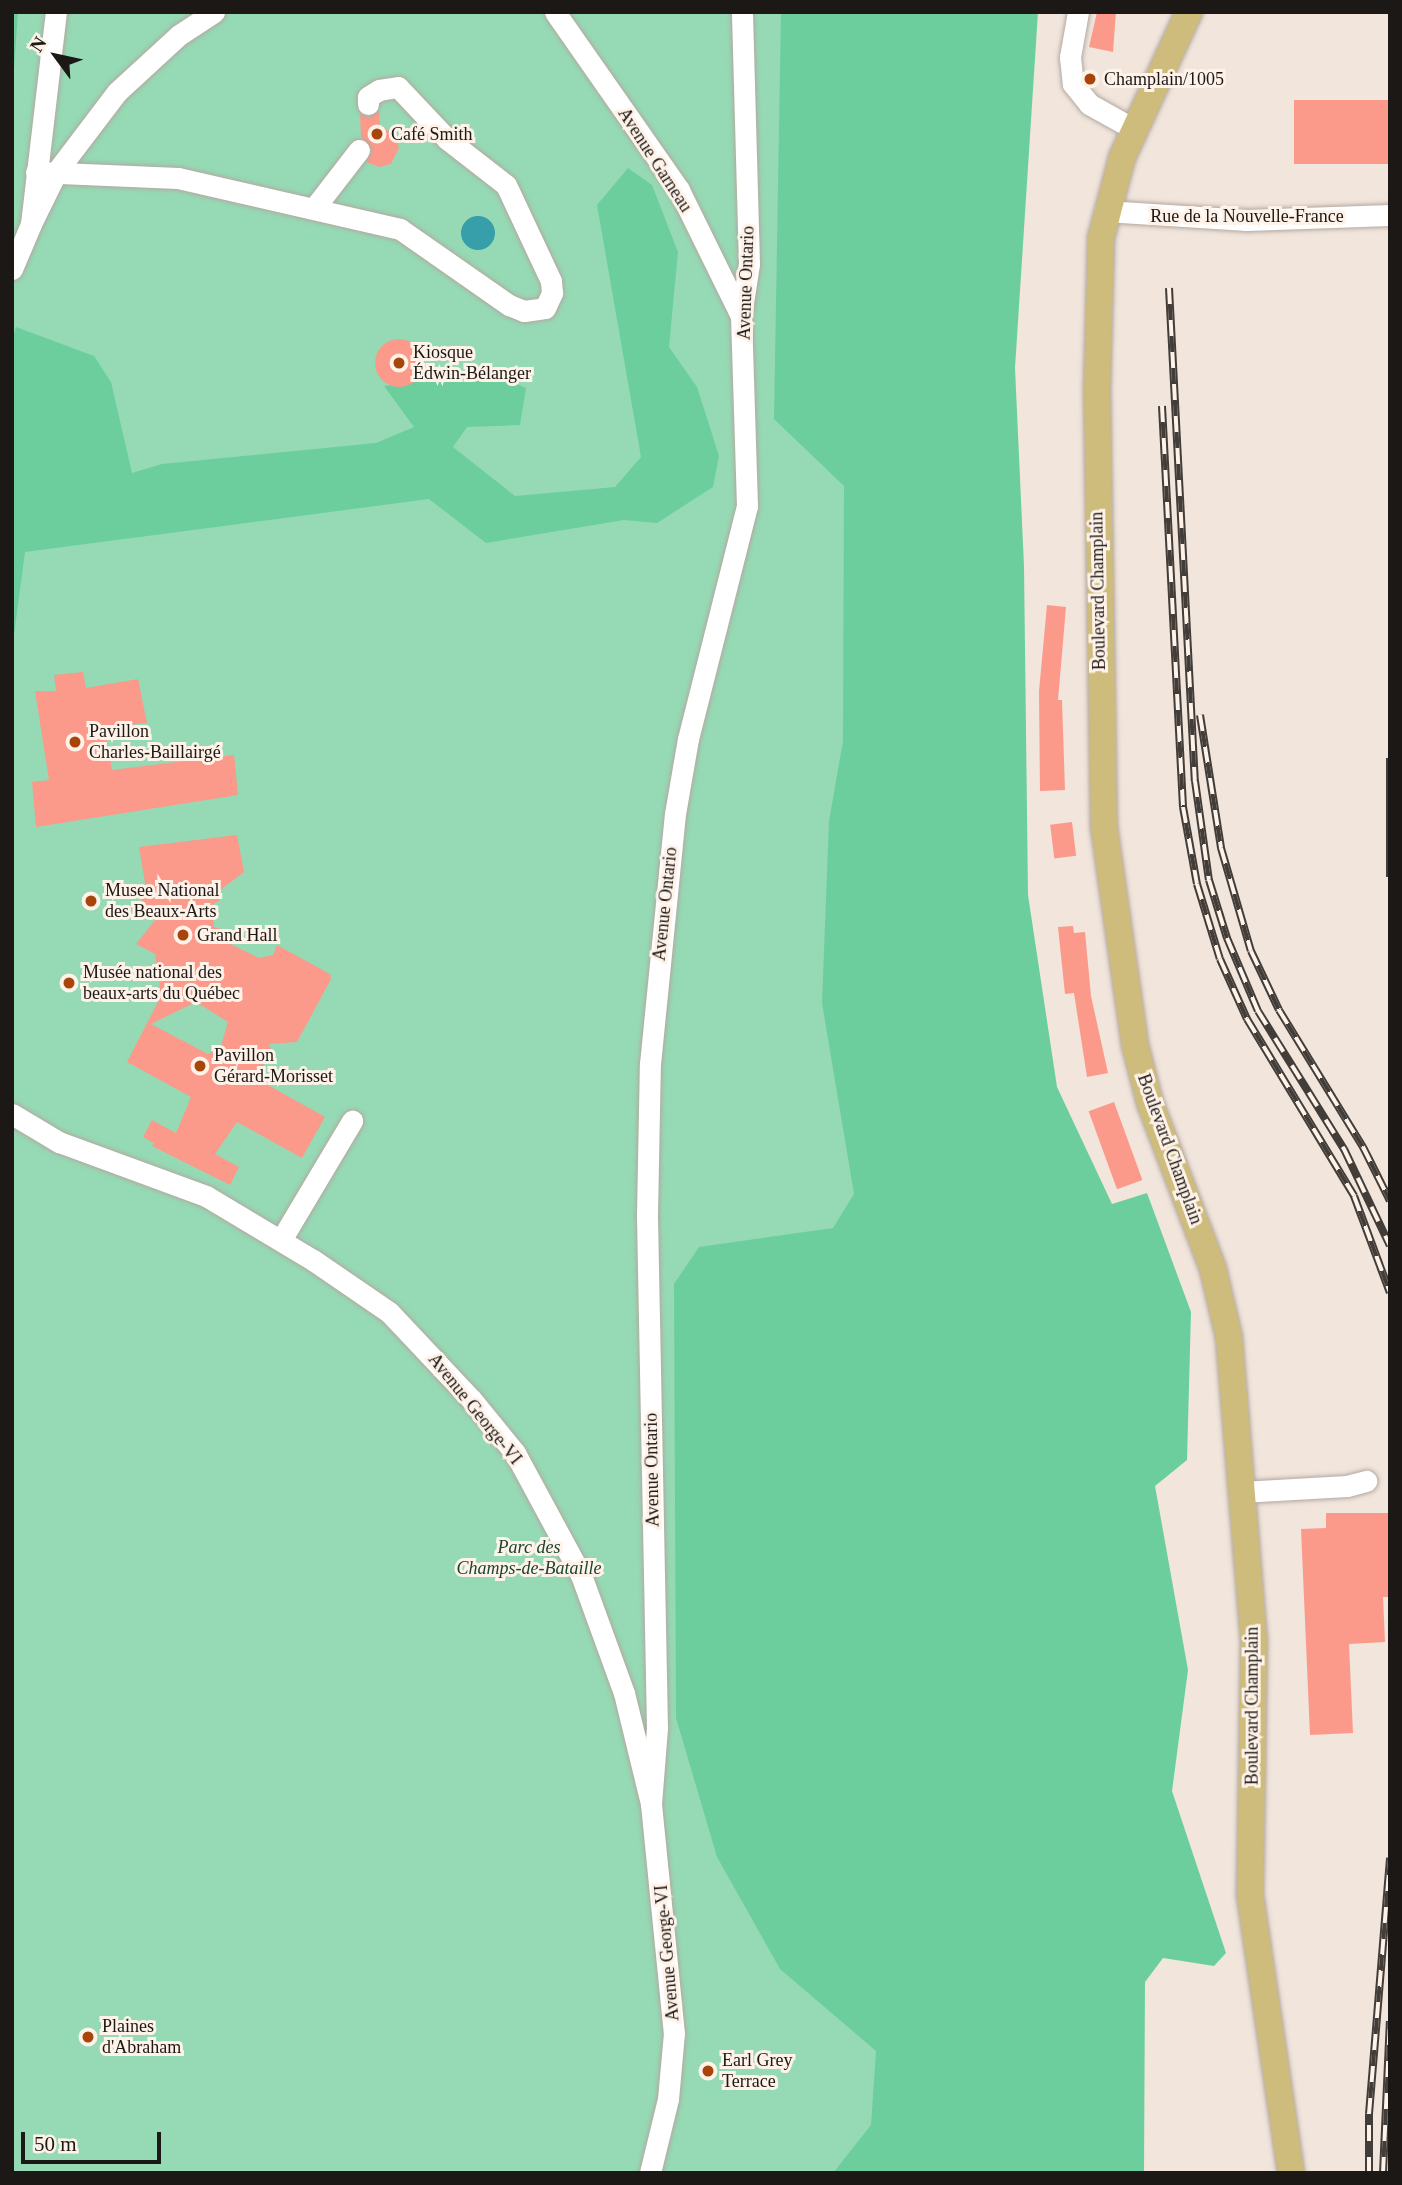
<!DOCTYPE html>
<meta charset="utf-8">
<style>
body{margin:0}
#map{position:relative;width:1402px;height:2185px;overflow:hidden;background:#f1e5dc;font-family:Georgia,serif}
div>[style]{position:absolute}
.green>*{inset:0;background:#95dab5;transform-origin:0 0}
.forest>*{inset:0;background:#6cce9d}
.water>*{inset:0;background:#369faa}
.round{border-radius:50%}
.building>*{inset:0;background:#fb9a8b;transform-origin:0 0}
.roads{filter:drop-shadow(0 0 2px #b3a9a0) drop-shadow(0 0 2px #b3a9a0)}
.minor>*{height:21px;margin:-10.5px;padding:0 10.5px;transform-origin:10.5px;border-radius:10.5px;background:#fff}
.major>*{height:26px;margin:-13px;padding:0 13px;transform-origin:13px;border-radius:13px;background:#cebc7d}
.rail>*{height:8px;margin-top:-4px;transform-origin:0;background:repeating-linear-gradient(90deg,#fef2e9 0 16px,#433d39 0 32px);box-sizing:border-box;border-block:2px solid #433d39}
.dots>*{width:19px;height:19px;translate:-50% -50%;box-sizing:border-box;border:4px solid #fef2e9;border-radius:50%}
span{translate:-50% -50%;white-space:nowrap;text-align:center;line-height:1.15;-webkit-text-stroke:6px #fef2e9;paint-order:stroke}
.poi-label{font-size:18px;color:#1c1815}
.left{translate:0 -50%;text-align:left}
.street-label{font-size:18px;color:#1c1815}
.park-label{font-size:18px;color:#1a4430;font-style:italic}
.frame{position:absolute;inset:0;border:14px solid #1c1815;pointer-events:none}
.north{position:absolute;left:21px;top:21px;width:70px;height:70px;-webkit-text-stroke:5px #fef2e9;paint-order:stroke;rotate:303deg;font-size:19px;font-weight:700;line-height:28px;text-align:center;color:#1c1815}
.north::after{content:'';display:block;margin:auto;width:24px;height:32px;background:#1c1815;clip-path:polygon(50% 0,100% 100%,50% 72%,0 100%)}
.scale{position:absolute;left:21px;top:2132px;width:140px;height:32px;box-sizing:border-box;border:4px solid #1c1815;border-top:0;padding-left:9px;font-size:21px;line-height:24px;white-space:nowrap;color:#1c1815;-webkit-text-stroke:5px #fef2e9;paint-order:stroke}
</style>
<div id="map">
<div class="green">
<i style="left:12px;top:12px;width:871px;height:2161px"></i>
</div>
<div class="forest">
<i style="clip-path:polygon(12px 12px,18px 12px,12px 99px)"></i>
<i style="clip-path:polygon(781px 12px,1038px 12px,1015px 368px,1024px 566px,1028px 895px,1057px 1087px,1112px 1204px,1147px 1193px,1191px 1312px,1187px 1460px,1155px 1486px,1188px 1670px,1172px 1791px,1226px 1953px,1214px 1966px,1163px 1958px,1145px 1982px,1144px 2173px,833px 2173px,871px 2125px,876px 2051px,780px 1969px,717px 1857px,676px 1718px,674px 1284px,699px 1247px,833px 1228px,854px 1194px,822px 1003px,829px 821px,843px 741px,844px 486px,774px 419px)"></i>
<i style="clip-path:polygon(628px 168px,652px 185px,678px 252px,669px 347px,697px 387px,719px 456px,713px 487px,657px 523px,624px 520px,486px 543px,429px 499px,25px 552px,12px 650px,12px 341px,16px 327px,94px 356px,111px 382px,132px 473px,162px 464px,376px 443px,414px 427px,384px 386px,485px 370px,526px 388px,520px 425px,467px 427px,453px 447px,515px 496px,615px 487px,641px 457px,597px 205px)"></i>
</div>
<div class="water">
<i class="round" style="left:461px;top:216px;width:34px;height:34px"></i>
</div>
<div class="building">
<i style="clip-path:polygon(1097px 12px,1116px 12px,1113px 52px,1089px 47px)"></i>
<i style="left:1390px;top:100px;width:64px;height:96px;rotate:90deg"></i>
<i style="clip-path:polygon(379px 111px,380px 125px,396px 136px,399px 148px,391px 164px,379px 167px,366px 162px,372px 151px,361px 137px,360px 114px,369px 117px)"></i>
<i class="round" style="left:375px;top:339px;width:48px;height:48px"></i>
<i style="clip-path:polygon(1047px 605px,1066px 607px,1058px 700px,1062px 700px,1065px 790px,1040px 791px,1039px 691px)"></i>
<i style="clip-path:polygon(83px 672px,86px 688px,138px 679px,147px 723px,105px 728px,112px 770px,234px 755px,238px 795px,36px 827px,32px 782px,49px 780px,35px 691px,56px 691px,54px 675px)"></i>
<i style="left:1072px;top:822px;width:34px;height:22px;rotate:83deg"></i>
<i style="clip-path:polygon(evenodd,237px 835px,244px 872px,215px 894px,220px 900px,212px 905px,214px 927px,226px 930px,220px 939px,259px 958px,273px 955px,277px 945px,330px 974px,331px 979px,297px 1042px,269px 1044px,275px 1059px,264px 1063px,266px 1084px,325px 1117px,302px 1158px,237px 1122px,215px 1154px,239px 1167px,230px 1185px,152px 1146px,154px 1143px,143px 1137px,152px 1120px,176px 1133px,191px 1097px,127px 1062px,160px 998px,151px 993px,160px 986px,155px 954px,136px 944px,155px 920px,131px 910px,147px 895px,139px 847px,237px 835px,196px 1002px,228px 1022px,220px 1049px,208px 1054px,151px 1024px,196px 1002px)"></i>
<i style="clip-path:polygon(1073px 926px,1074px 933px,1085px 932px,1091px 996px,1108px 1073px,1087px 1077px,1074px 993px,1065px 994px,1058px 927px)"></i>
<i style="left:1114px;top:1102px;width:83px;height:27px;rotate:70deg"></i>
<i style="clip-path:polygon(1326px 1513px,1390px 1513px,1390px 1597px,1383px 1597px,1385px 1642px,1349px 1644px,1353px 1733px,1310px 1735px,1301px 1529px,1326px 1528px)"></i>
</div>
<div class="roads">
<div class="minor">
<i style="left:555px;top:12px;width:217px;rotate:55.1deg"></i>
<i style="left:679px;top:190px;width:140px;rotate:63.8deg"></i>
<i style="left:1078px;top:12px;width:46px;rotate:100.1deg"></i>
<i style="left:1070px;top:57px;width:27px;rotate:84deg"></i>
<i style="left:1073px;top:84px;width:26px;rotate:51deg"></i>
<i style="left:1089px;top:104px;width:51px;rotate:29.1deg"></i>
<i style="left:36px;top:172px;width:142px;rotate:2.4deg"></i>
<i style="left:178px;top:178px;width:228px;rotate:12.9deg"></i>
<i style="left:400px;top:229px;width:133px;rotate:34.9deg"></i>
<i style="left:509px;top:305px;width:16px;rotate:22deg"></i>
<i style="left:524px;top:311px;width:21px;rotate:-8deg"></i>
<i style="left:545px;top:308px;width:17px;rotate:-65deg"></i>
<i style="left:552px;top:293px;width:12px;rotate:-95deg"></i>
<i style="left:551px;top:281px;width:106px;rotate:-115.1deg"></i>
<i style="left:506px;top:185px;width:75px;rotate:-142.1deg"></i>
<i style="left:447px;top:139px;width:71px;rotate:-133.3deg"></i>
<i style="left:398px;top:87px;width:19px;rotate:171deg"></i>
<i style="left:379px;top:90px;width:13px;rotate:148deg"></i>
<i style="left:368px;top:97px;width:7px;rotate:90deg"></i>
<i style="left:315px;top:207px;width:72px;rotate:-52.3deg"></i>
<i style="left:1105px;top:211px;width:142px;rotate:3.6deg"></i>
<i style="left:1247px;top:220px;width:143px;rotate:-2deg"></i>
<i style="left:31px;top:224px;width:59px;rotate:-63.9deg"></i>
<i style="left:57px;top:171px;width:99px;rotate:-52.8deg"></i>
<i style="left:117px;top:92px;width:84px;rotate:-42.6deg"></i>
<i style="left:179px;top:35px;width:42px;rotate:-33.3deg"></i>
<i style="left:12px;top:269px;width:49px;rotate:-67.1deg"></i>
<i style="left:31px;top:224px;width:213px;rotate:-83.3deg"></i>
<i style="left:12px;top:1114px;width:55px;rotate:30.8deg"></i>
<i style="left:59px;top:1142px;width:157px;rotate:20.2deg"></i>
<i style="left:206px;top:1196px;width:125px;rotate:30.9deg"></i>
<i style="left:313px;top:1260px;width:92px;rotate:34.4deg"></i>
<i style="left:389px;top:1312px;width:120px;rotate:46.7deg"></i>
<i style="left:471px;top:1399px;width:70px;rotate:50.8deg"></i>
<i style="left:515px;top:1453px;width:139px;rotate:61.6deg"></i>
<i style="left:581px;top:1575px;width:126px;rotate:70deg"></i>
<i style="left:624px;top:1693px;width:114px;rotate:76.3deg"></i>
<i style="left:651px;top:1804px;width:230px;rotate:84.3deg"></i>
<i style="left:674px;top:2033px;width:66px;rotate:95.2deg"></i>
<i style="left:668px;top:2099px;width:76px;rotate:103.7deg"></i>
<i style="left:281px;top:1240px;width:139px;rotate:-59.2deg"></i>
<i style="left:1241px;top:1492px;width:106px;rotate:-3.2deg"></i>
<i style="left:1347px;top:1486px;width:20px;rotate:-15deg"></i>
<i style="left:651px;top:1804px;width:76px;rotate:-85.5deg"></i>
<i style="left:657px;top:1728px;width:513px;rotate:-91.12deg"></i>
<i style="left:647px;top:1215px;width:151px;rotate:-88.9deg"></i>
<i style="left:650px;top:1064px;width:251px;rotate:-84.3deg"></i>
<i style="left:675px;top:814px;width:76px;rotate:-80.2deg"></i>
<i style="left:688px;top:739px;width:240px;rotate:-75.8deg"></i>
<i style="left:747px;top:506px;width:190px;rotate:-91.8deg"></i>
<i style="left:741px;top:316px;width:53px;rotate:-81.3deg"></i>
<i style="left:749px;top:264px;width:252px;rotate:-91.6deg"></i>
</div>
<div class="major">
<i style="left:1189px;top:12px;width:161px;rotate:114.7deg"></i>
<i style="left:1122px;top:158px;width:83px;rotate:104.7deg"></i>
<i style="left:1101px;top:238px;width:148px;rotate:91.5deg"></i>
<i style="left:1097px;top:386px;width:441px;rotate:89.1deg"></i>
<i style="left:1104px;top:827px;width:220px;rotate:81.9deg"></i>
<i style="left:1135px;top:1045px;width:60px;rotate:75.5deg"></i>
<i style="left:1150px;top:1103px;width:178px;rotate:69.2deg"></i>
<i style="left:1213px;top:1269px;width:70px;rotate:76.8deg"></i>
<i style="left:1229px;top:1337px;width:303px;rotate:85.3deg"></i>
<i style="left:1254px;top:1639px;width:256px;rotate:90.9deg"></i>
<i style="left:1250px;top:1895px;width:281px;rotate:81.6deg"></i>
</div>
</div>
<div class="rail">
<i style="left:1169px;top:288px;width:494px;rotate:87deg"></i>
<i style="left:1195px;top:781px;width:100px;rotate:82deg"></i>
<i style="left:1209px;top:880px;width:61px;rotate:72.8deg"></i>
<i style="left:1227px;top:938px;width:79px;rotate:67deg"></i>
<i style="left:1258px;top:1011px;width:163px;rotate:58.1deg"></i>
<i style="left:1344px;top:1149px;width:107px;rotate:64.6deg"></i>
<i style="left:1162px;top:406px;width:402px;rotate:87deg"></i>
<i style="left:1183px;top:807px;width:78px;rotate:79.7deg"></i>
<i style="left:1197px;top:884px;width:78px;rotate:73deg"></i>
<i style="left:1220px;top:959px;width:66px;rotate:65.8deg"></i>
<i style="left:1247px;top:1019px;width:207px;rotate:58.8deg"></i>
<i style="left:1354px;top:1196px;width:103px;rotate:69.6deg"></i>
<i style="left:1200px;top:715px;width:135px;rotate:81deg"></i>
<i style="left:1221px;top:848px;width:107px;rotate:73.8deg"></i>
<i style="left:1251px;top:951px;width:65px;rotate:64.6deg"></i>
<i style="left:1279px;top:1010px;width:161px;rotate:58.5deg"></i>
<i style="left:1363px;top:1147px;width:60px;rotate:63.4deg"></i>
<i style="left:1390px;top:758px;width:119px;rotate:90deg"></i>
<i style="left:1369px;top:2173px;width:59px;rotate:-90deg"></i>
<i style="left:1369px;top:2114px;width:257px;rotate:-85.3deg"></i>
<i style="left:1383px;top:2173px;width:152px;rotate:-87.4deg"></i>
</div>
<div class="dots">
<i style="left:1090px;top:79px;background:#a8450a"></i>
<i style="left:377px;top:134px;background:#a8450a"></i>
<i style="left:399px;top:363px;background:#a8450a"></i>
<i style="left:75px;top:742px;background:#a8450a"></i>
<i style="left:91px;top:901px;background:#a8450a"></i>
<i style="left:183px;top:935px;background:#a8450a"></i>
<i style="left:69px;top:983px;background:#a8450a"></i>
<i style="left:200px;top:1066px;background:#a8450a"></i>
<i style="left:88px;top:2037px;background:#a8450a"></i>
<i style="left:708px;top:2071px;background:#a8450a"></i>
</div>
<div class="poi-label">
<span class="left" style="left:1104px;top:79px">Champlain/1005</span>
<span class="left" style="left:391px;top:134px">Café Smith</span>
<span class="left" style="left:413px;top:363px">Kiosque<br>Édwin-Bélanger</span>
<span class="left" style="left:89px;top:742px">Pavillon<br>Charles-Baillairgé</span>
<span class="left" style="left:105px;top:901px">Musee National<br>des Beaux-Arts</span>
<span class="left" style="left:197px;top:935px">Grand Hall</span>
<span class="left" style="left:83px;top:983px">Musée national des<br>beaux-arts du Québec</span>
<span class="left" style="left:214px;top:1066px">Pavillon<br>Gérard-Morisset</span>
<span class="left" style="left:102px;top:2037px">Plaines<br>d'Abraham</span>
<span class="left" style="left:722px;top:2071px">Earl Grey<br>Terrace</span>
</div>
<div class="street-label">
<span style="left:655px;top:160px;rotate:57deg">Avenue Garneau</span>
<span style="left:1247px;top:216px">Rue de la Nouvelle-France</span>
<span style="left:746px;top:283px;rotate:-88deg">Avenue Ontario</span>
<span style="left:1098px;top:591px;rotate:-91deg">Boulevard Champlain</span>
<span style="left:665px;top:904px;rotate:-84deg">Avenue Ontario</span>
<span style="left:1170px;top:1149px;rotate:70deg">Boulevard Champlain</span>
<span style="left:475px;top:1409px;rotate:51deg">Avenue George-VI</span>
<span style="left:652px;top:1470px;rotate:-91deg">Avenue Ontario</span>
<span style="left:1252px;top:1706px;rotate:-90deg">Boulevard Champlain</span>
<span style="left:667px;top:1953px;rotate:-95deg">Avenue George-VI</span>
</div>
<div class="park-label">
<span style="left:529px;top:1558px">Parc des<br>Champs-de-Bataille</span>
</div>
<div class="frame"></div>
<div class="north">N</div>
<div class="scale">50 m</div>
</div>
